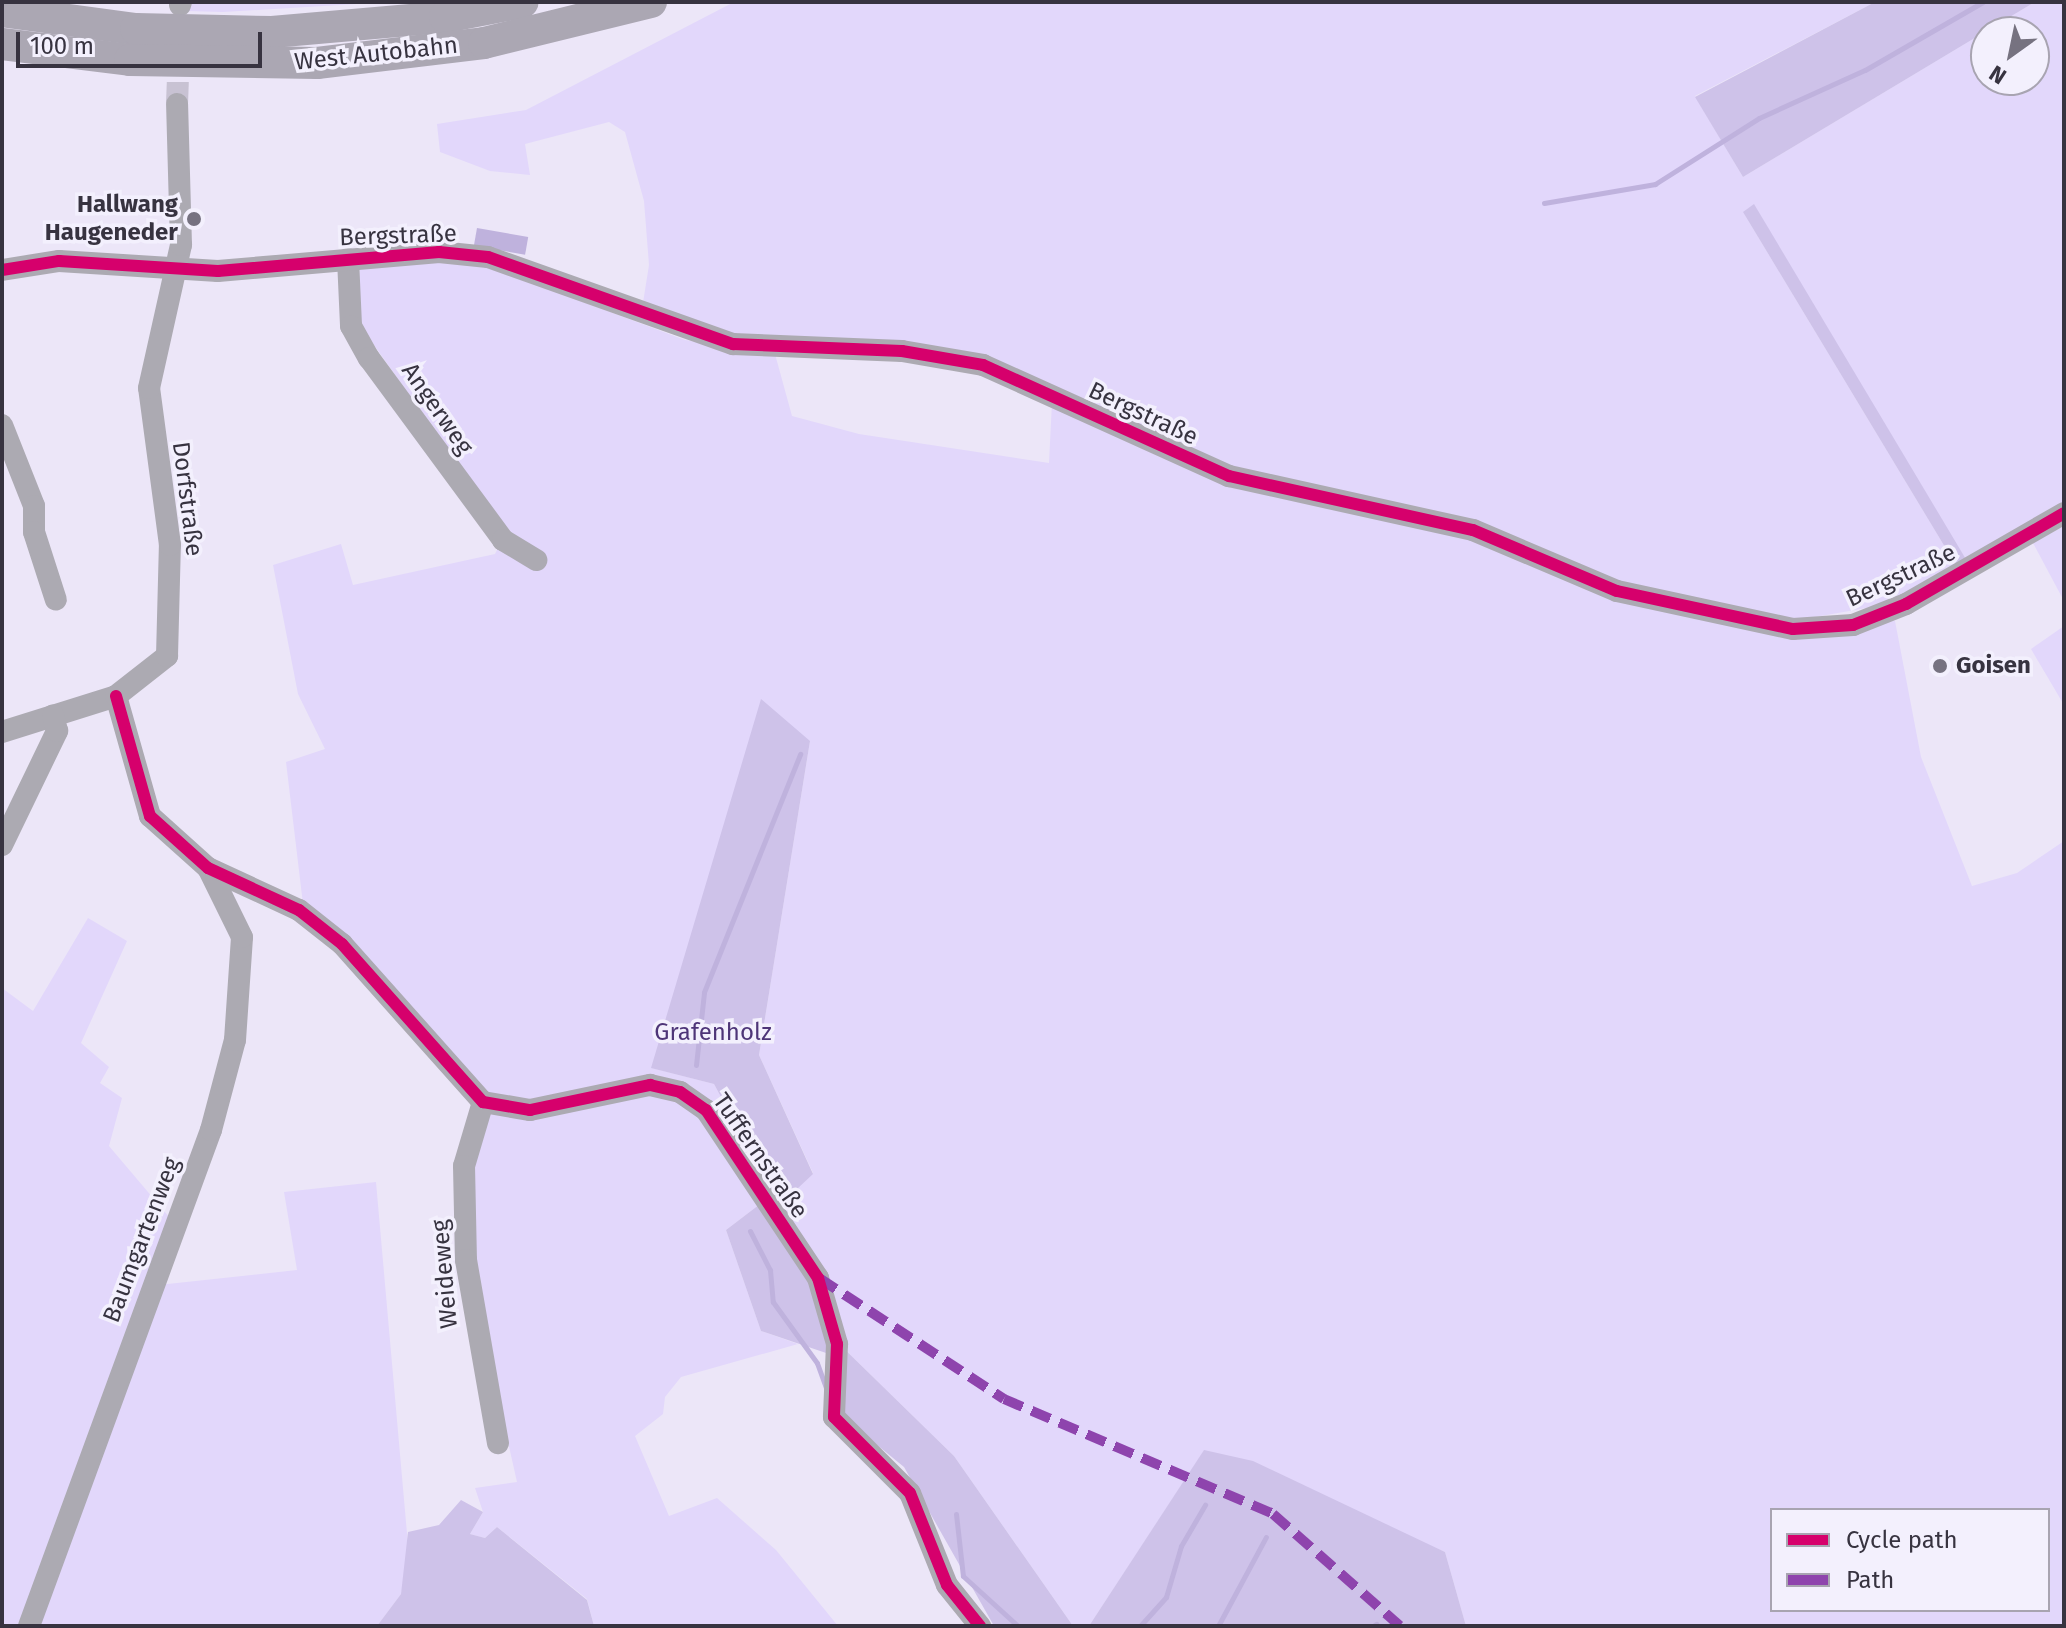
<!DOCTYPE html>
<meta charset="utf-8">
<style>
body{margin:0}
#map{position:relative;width:2066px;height:1628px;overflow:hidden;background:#ece6f8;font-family:"Fira Sans",sans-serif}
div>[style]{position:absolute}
.green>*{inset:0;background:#e2d7fb}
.forest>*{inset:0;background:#cec2e9}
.water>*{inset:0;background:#bfb2dd;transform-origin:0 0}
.stream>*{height:5px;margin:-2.5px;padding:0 2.5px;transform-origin:2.5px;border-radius:2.5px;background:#bfb2dd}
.minor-tunnel>*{height:22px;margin-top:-11px;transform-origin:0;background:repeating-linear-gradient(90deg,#c8c2d3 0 22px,transparent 0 33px)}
.minor>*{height:22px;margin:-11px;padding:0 11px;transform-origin:11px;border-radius:11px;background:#acaab2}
.highway>*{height:32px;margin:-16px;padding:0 16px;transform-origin:16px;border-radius:16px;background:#aba7b3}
.quiet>*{height:10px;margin-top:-5px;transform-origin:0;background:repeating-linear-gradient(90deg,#8e44ad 0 20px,transparent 0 30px)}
.cycleway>*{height:12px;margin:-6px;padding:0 6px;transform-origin:6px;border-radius:6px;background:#d6006c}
.dots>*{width:22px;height:22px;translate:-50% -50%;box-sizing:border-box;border:4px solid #f3f0fd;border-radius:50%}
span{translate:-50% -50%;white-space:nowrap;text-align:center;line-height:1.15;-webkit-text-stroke:7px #f3f0fd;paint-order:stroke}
.street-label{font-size:24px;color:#373340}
.poi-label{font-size:24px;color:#373340;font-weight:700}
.right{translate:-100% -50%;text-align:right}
.left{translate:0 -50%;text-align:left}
.park-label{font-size:24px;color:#4e3578}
.frame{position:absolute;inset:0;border:4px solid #373340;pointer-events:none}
.legend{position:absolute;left:1770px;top:1508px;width:280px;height:104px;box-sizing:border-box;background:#f3f0fd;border:2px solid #a8a4b1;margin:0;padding:10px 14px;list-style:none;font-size:24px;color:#373340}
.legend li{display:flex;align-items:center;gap:16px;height:40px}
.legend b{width:40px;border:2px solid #a8a4b1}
.north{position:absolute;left:1970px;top:16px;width:80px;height:80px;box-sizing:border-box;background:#f3f0fd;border:2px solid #a8a4b1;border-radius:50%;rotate:213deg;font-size:22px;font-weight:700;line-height:32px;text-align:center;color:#373340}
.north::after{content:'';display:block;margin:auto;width:28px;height:36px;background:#767280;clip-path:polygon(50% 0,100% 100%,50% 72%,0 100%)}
.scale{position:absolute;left:16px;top:32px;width:246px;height:36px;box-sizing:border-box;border:4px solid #373340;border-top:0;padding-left:10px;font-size:24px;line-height:28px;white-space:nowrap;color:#373340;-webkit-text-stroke:6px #f3f0fd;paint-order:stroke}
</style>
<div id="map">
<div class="green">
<i style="clip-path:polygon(189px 2px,389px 2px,223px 12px,187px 11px)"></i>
<i style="clip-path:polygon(evenodd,734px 2px,1875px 2px,1695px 96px,1743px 177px,2035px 2px,2064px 2px,2064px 509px,1967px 561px,1743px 212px,1957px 567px,1889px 604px,1798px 620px,1609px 581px,1454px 515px,1250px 475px,1033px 376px,743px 338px,642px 309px,649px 265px,644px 201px,625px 132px,609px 122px,525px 144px,530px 175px,490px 171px,440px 152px,437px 124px,526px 110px,734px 2px,1986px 32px,2034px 32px,2034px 80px,1986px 80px,1986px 32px)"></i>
<i style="clip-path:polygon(evenodd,445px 261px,479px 263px,685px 340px,775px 354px,792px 416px,859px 434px,1049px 463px,1052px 402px,1162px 458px,1403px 516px,1767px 630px,1895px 621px,1921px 757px,1972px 886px,2017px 873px,2064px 841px,2064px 1626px,1466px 1626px,1445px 1552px,1204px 1451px,1089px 1626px,1073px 1626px,954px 1456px,830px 1335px,781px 1203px,813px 1173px,759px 1055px,810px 741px,652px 1068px,714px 1084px,773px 1194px,726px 1230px,761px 1331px,798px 1344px,681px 1377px,665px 1397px,663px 1414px,635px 1436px,669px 1516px,717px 1498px,776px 1550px,838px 1626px,594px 1626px,587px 1599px,497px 1527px,485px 1538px,470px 1534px,483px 1512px,475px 1488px,517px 1482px,474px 1291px,470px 1174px,486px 1113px,303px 904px,286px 762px,325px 749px,298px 694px,273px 565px,341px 544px,353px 585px,495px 554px,506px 532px,357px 321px,360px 265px,445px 261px,1772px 1510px,2048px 1510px,2048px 1610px,1772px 1610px,1772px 1510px)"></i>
<i style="clip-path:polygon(2064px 526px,2064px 601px,2033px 543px)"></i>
<i style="clip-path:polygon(2064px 626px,2064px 705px,2031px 649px)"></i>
<i style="clip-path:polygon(88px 918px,127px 941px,81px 1043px,109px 1067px,100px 1083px,122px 1098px,109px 1146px,170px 1218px,149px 1286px,297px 1270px,284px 1192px,376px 1182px,409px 1556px,401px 1594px,377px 1626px,2px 1626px,2px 988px,33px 1011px)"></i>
</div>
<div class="forest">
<i style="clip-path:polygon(1875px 2px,2035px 2px,1743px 177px,1695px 97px)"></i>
<i style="clip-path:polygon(1754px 204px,1967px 561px,1957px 567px,1743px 212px)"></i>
<i style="clip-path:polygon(761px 699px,810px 741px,759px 1055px,813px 1174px,781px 1204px,830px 1335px,954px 1456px,1073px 1626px,994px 1626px,904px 1467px,843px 1417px,832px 1355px,761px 1331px,726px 1230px,773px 1194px,714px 1084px,651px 1068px)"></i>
<i style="clip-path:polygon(1204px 1450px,1253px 1461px,1445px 1552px,1466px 1626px,1089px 1626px)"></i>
<i style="clip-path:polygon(461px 1500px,483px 1512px,470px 1534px,485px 1538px,497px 1527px,587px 1600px,594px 1626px,377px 1626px,401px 1594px,408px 1532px,439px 1525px)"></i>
</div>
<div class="water">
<i style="left:477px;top:228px;width:52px;height:18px;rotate:10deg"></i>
</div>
<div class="stream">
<i style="left:1544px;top:203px;width:113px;rotate:-9.7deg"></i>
<i style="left:1655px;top:184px;width:123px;rotate:-32.4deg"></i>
<i style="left:1759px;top:118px;width:116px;rotate:-24.4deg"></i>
<i style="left:1865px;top:70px;width:136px;rotate:-30deg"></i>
<i style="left:696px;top:1065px;width:73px;rotate:-83.7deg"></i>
<i style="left:704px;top:992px;width:257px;rotate:-68deg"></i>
<i style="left:750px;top:1231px;width:44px;rotate:62.9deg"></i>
<i style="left:770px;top:1270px;width:32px;rotate:85deg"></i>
<i style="left:773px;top:1302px;width:75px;rotate:54.2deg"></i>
<i style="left:817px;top:1363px;width:27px;rotate:70deg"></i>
<i style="left:956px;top:1514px;width:62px;rotate:83.6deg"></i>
<i style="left:963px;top:1576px;width:74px;rotate:42.3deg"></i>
<i style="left:1140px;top:1626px;width:39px;rotate:-48deg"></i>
<i style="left:1166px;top:1597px;width:53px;rotate:-73.6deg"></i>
<i style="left:1181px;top:1546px;width:48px;rotate:-59.7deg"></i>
<i style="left:1218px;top:1626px;width:101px;rotate:-61.7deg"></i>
<i style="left:1373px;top:1626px;width:4px;rotate:-34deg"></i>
</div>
<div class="minor-tunnel">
<i style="left:177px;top:104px;width:54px;rotate:-87.9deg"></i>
</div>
<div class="minor">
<i style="left:180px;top:5px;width:3px;rotate:-72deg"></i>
<i style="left:348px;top:259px;width:67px;rotate:87.4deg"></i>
<i style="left:351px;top:326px;width:37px;rotate:61deg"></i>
<i style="left:369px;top:358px;width:226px;rotate:53.6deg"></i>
<i style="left:503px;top:540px;width:39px;rotate:31deg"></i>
<i style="left:2px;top:270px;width:58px;rotate:-9deg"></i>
<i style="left:59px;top:261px;width:159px;rotate:3.6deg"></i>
<i style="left:218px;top:271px;width:222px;rotate:-4.9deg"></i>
<i style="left:439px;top:252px;width:49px;rotate:5.8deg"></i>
<i style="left:488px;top:257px;width:260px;rotate:19.6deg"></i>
<i style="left:733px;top:344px;width:169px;rotate:2.4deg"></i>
<i style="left:902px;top:351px;width:82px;rotate:9.8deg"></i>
<i style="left:983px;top:365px;width:270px;rotate:24.3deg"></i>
<i style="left:1229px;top:476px;width:250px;rotate:12.5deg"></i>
<i style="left:1473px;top:530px;width:156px;rotate:23deg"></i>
<i style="left:1617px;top:591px;width:180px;rotate:12.2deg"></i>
<i style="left:1793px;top:629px;width:60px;rotate:-3.8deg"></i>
<i style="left:1853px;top:625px;width:57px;rotate:-21.6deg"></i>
<i style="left:1906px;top:604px;width:182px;rotate:-29.9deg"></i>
<i style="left:2px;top:425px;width:87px;rotate:68.4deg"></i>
<i style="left:34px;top:506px;width:26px;rotate:90deg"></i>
<i style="left:34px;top:532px;width:71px;rotate:72.1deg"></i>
<i style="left:116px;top:696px;width:125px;rotate:74.2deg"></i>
<i style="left:150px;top:816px;width:78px;rotate:41.9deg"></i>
<i style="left:208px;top:868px;width:100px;rotate:24.8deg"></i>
<i style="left:299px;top:910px;width:55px;rotate:38.3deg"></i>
<i style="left:342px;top:944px;width:212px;rotate:48.3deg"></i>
<i style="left:483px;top:1102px;width:48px;rotate:9.7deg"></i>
<i style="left:530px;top:1110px;width:123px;rotate:-11.8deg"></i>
<i style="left:650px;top:1085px;width:31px;rotate:13deg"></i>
<i style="left:680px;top:1092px;width:32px;rotate:35deg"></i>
<i style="left:706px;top:1110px;width:202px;rotate:56.3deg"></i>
<i style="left:818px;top:1278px;width:69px;rotate:73.9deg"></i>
<i style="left:837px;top:1344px;width:73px;rotate:92.4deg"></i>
<i style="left:834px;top:1417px;width:107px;rotate:45deg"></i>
<i style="left:910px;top:1493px;width:99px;rotate:68.1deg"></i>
<i style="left:947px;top:1585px;width:53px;rotate:51.2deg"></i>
<i style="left:2px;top:732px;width:120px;rotate:-17.5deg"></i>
<i style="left:116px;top:696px;width:65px;rotate:-38.1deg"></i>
<i style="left:167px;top:656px;width:111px;rotate:-88.5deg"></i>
<i style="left:170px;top:545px;width:158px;rotate:-97.6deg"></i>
<i style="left:149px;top:388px;width:147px;rotate:-77.4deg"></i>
<i style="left:181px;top:245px;width:141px;rotate:-91.6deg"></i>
<i style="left:2px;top:845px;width:127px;rotate:-64.2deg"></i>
<i style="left:57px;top:731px;width:16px;rotate:-104deg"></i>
<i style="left:483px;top:1102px;width:67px;rotate:106.5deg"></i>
<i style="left:464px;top:1166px;width:94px;rotate:88.8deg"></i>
<i style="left:466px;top:1260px;width:186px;rotate:80.1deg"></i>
<i style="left:29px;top:1626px;width:528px;rotate:-69.85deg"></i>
<i style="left:211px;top:1130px;width:93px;rotate:-75.1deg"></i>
<i style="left:235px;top:1040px;width:103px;rotate:-86.1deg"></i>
<i style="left:242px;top:937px;width:77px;rotate:-116.2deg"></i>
</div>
<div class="highway">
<i style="left:2px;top:11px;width:135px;rotate:7.7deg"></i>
<i style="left:136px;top:29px;width:136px;rotate:1.3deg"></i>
<i style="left:272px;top:32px;width:174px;rotate:-5deg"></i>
<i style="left:445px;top:17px;width:79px;rotate:-10.9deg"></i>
<i style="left:2px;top:44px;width:129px;rotate:7.1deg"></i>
<i style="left:130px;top:60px;width:187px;rotate:0.9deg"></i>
<i style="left:317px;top:63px;width:168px;rotate:-6.8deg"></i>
<i style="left:484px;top:43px;width:172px;rotate:-13.8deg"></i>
</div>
<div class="quiet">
<i style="left:819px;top:1278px;width:221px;rotate:33.2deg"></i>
<i style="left:1004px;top:1399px;width:293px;rotate:23.1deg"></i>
<i style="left:1273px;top:1514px;width:169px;rotate:41.4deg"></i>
</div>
<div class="cycleway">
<i style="left:2px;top:270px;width:58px;rotate:-9deg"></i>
<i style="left:59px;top:261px;width:159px;rotate:3.6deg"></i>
<i style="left:218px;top:271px;width:222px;rotate:-4.9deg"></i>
<i style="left:439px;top:252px;width:49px;rotate:5.8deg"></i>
<i style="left:488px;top:257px;width:260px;rotate:19.6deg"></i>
<i style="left:733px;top:344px;width:169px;rotate:2.4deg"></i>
<i style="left:902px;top:351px;width:82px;rotate:9.8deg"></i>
<i style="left:983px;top:365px;width:270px;rotate:24.3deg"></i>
<i style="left:1229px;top:476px;width:250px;rotate:12.5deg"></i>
<i style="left:1473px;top:530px;width:156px;rotate:23deg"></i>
<i style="left:1617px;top:591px;width:180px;rotate:12.2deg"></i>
<i style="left:1793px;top:629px;width:60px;rotate:-3.8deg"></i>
<i style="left:1853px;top:625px;width:57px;rotate:-21.6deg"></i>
<i style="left:1906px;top:604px;width:182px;rotate:-29.9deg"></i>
<i style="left:116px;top:696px;width:125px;rotate:74.2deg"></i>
<i style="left:150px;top:816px;width:78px;rotate:41.9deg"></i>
<i style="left:208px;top:868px;width:100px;rotate:24.8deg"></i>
<i style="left:299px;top:910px;width:55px;rotate:38.3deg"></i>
<i style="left:342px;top:944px;width:212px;rotate:48.3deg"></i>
<i style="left:483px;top:1102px;width:48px;rotate:9.7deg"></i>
<i style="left:530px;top:1110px;width:123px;rotate:-11.8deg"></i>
<i style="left:650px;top:1085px;width:31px;rotate:13deg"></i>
<i style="left:680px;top:1092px;width:32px;rotate:35deg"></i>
<i style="left:706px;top:1110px;width:202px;rotate:56.3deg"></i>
<i style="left:818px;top:1278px;width:69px;rotate:73.9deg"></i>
<i style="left:837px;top:1344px;width:73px;rotate:92.4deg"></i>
<i style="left:834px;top:1417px;width:107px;rotate:45deg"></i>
<i style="left:910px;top:1493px;width:99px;rotate:68.1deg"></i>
<i style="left:947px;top:1585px;width:53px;rotate:51.2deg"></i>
</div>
<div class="dots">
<i style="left:194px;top:219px;background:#767280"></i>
<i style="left:1940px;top:666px;background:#767280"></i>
</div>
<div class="street-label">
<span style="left:376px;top:54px;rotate:-6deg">West Autobahn</span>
<span style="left:398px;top:236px;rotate:-2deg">Bergstraße</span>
<span style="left:437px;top:409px;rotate:55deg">Angerweg</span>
<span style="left:1143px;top:414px;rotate:25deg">Bergstraße</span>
<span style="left:187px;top:499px;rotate:83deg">Dorfstraße</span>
<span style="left:1901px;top:576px;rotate:-25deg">Bergstraße</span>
<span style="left:760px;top:1156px;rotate:55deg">Tuffernstraße</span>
<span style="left:142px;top:1240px;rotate:-69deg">Baumgartenweg</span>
<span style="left:445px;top:1274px;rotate:-95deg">Weideweg</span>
</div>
<div class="poi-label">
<span class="right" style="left:178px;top:219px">Hallwang<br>Haugeneder</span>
<span class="left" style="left:1956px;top:666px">Goisen</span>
</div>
<div class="park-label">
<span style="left:713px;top:1033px">Grafenholz</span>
</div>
<div class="frame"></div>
<ul class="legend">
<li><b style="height:10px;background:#d6006c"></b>Cycle path</li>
<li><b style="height:10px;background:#8e44ad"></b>Path</li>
</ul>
<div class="north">N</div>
<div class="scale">100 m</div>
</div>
